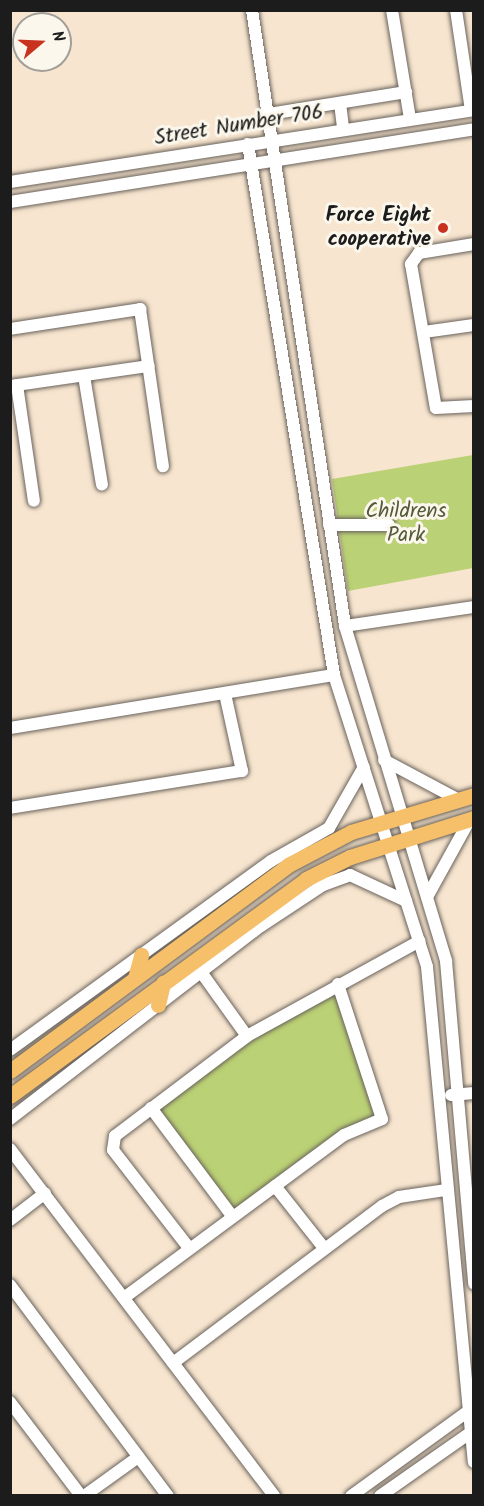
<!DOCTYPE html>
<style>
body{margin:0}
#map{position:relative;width:484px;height:1506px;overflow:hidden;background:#f7e5cf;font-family:Kalam,sans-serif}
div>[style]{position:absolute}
.green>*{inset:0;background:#bbd175}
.roads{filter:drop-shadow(0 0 2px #69625b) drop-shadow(0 0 2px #69625b)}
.minor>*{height:12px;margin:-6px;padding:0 6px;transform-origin:6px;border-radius:6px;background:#fff}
.major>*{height:15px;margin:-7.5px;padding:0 7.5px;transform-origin:7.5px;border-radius:7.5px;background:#f6c06b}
.dots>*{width:16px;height:16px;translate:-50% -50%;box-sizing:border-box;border:3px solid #fbf7ec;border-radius:50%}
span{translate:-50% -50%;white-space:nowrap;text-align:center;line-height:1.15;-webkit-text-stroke:6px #fbf7ec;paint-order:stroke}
.street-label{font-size:21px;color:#1c1c1c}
.poi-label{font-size:21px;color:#1c1c1c;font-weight:700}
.right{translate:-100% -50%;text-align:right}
.park-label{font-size:21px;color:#545b3b}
.frame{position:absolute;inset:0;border:12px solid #1c1c1c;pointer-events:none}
.north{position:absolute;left:12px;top:12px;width:60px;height:60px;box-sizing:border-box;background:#fbf7ec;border:2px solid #a29f99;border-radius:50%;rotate:71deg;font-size:16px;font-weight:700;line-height:24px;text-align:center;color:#1c1c1c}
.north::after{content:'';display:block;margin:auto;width:21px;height:27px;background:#c8321e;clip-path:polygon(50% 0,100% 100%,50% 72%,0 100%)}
</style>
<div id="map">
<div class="green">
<i style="clip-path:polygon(473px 455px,473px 568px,348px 591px,332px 479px)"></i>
<i style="clip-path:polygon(338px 984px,382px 1119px,329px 1139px,232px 1216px,151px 1108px)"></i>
</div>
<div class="roads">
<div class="minor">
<i style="left:252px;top:10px;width:623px;rotate:81.41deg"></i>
<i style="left:345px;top:626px;width:350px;rotate:73.2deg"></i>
<i style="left:446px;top:961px;width:324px;rotate:85deg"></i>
<i style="left:392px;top:10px;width:110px;rotate:80.6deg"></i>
<i style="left:456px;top:10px;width:101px;rotate:81.5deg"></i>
<i style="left:340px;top:103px;width:26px;rotate:83deg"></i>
<i style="left:269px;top:114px;width:139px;rotate:-9.1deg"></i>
<i style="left:248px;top:144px;width:538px;rotate:80.8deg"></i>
<i style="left:334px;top:675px;width:306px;rotate:72.3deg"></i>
<i style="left:427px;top:967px;width:497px;rotate:84.6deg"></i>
<i style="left:10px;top:182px;width:470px;rotate:-8.8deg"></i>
<i style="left:10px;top:202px;width:470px;rotate:-8.9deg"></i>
<i style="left:474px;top:244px;width:56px;rotate:170.7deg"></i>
<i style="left:419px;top:253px;width:14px;rotate:126deg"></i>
<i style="left:411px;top:264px;width:146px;rotate:80.2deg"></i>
<i style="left:436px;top:408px;width:38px;rotate:-3deg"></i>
<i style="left:10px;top:329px;width:132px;rotate:-8.7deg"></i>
<i style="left:140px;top:309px;width:159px;rotate:81.7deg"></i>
<i style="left:424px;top:332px;width:50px;rotate:-8deg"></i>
<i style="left:84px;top:376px;width:110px;rotate:80.6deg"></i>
<i style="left:17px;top:385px;width:117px;rotate:81.7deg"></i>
<i style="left:10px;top:386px;width:140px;rotate:-8.2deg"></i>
<i style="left:329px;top:525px;width:60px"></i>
<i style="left:345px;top:626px;width:130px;rotate:-8.4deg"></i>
<i style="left:10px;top:728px;width:328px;rotate:-9.3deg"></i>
<i style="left:384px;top:760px;width:85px;rotate:28.1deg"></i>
<i style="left:10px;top:808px;width:235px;rotate:-9.1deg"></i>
<i style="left:242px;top:771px;width:79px;rotate:-102.4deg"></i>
<i style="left:427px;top:897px;width:89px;rotate:-61.1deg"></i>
<i style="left:201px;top:972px;width:79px;rotate:54.3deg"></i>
<i style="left:10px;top:1050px;width:322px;rotate:-35.9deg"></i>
<i style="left:271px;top:861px;width:67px;rotate:-29.6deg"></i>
<i style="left:329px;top:828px;width:70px;rotate:-60.2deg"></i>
<i style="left:451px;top:1095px;width:23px;rotate:-5deg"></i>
<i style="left:151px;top:1108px;width:135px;rotate:53.1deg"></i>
<i style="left:10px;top:1119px;width:317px;rotate:-37.6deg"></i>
<i style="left:261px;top:926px;width:74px;rotate:-33.5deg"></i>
<i style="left:323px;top:885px;width:29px;rotate:-20deg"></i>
<i style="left:350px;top:875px;width:62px;rotate:24.9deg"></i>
<i style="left:10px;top:1149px;width:436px;rotate:52.7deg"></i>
<i style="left:275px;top:1186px;width:79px;rotate:51.7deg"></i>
<i style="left:10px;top:1220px;width:44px;rotate:-37.6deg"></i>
<i style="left:189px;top:1248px;width:124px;rotate:-127.8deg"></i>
<i style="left:113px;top:1150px;width:14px;rotate:-82deg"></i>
<i style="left:115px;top:1136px;width:166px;rotate:-37.1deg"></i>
<i style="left:247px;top:1036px;width:197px;rotate:-28.8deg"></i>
<i style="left:10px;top:1285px;width:264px;rotate:53.2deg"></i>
<i style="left:125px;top:1297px;width:272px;rotate:-36.5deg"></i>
<i style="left:344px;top:1135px;width:41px;rotate:-22.8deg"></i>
<i style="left:382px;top:1119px;width:142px;rotate:-108.1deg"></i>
<i style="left:173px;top:1363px;width:261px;rotate:-36.9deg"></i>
<i style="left:382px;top:1206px;width:19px;rotate:-28deg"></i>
<i style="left:399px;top:1197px;width:48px;rotate:-8.5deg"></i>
<i style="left:10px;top:1402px;width:118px;rotate:52.9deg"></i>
<i style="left:84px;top:1496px;width:67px;rotate:-35.8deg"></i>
<i style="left:351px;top:1496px;width:152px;rotate:-35.9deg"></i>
<i style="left:380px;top:1496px;width:113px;rotate:-35deg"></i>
</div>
<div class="major">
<i style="left:135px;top:978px;width:24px;rotate:-75deg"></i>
<i style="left:158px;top:1005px;width:23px;rotate:-77deg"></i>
<i style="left:10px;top:1071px;width:346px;rotate:-36.5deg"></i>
<i style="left:288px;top:865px;width:71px;rotate:-27.6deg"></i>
<i style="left:351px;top:832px;width:128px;rotate:-16.7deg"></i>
<i style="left:10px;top:1096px;width:367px;rotate:-36.2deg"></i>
<i style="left:306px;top:879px;width:49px;rotate:-26.6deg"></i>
<i style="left:350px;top:857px;width:130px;rotate:-17.5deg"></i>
</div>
</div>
<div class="dots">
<i style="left:443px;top:228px;background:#c8321e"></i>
</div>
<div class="street-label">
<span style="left:239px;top:126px;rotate:-9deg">Street Number 706</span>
</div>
<div class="poi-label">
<span class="right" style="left:431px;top:228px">Force Eight<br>cooperative</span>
</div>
<div class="park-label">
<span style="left:406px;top:524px">Childrens<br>Park</span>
</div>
<div class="frame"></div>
<div class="north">N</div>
</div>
